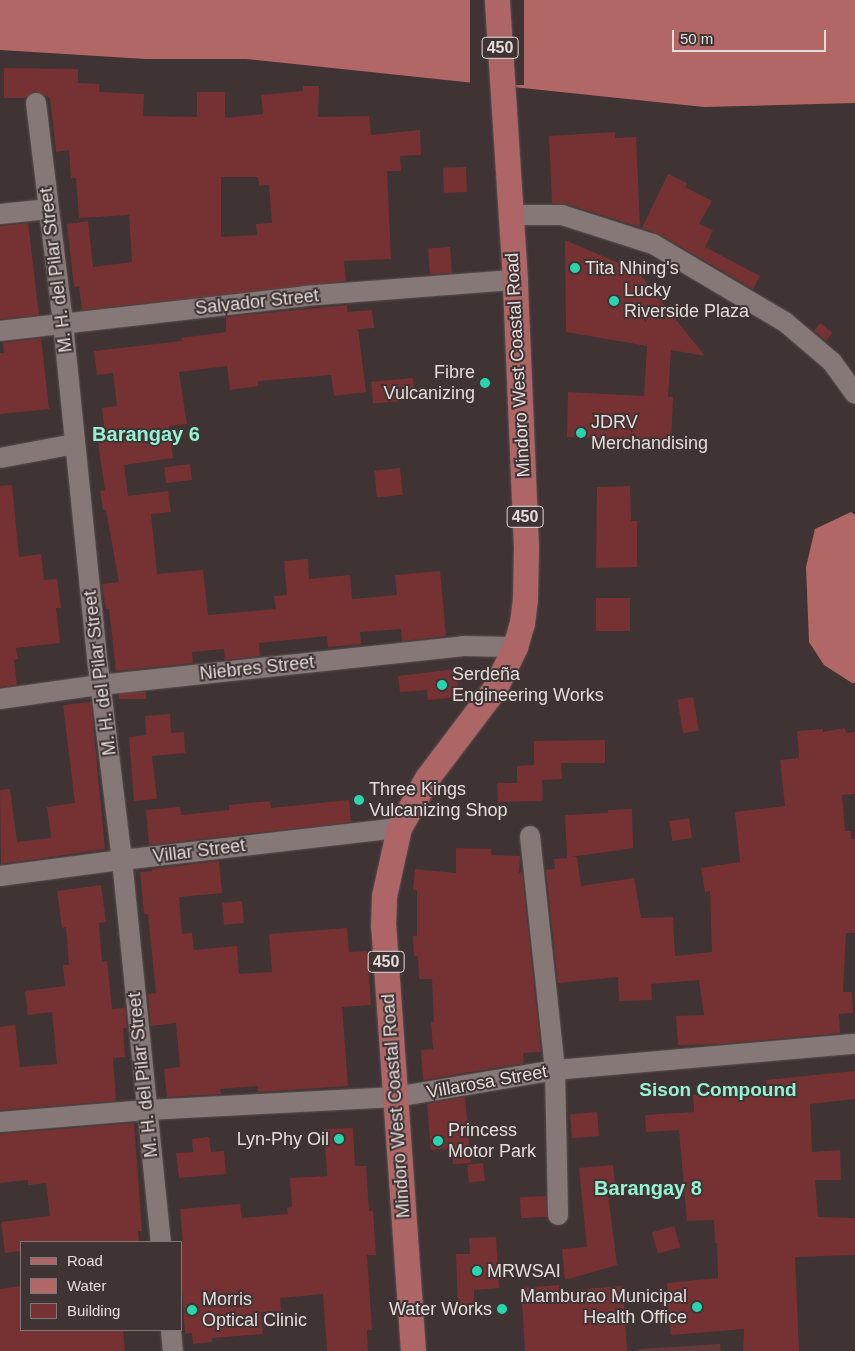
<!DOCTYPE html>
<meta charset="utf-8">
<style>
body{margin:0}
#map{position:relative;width:855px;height:1351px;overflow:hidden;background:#3f3333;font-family:Arial,sans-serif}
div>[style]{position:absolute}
.green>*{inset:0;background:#633a39}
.water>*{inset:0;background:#b16765}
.pier>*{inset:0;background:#3f3333;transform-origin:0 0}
.building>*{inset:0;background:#763232;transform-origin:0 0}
.roads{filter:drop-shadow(0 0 1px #5a5150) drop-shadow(0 0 1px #5a5150)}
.minor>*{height:20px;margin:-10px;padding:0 10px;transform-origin:10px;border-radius:10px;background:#857877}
.major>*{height:25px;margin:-12.5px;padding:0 12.5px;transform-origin:12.5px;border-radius:12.5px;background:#ad6565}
.dots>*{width:14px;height:14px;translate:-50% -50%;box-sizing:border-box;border:2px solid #3f3333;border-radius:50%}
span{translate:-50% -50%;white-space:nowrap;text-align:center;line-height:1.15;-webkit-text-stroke:4px #3f3333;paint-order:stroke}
.shield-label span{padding:1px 4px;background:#3f3333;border:1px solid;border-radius:4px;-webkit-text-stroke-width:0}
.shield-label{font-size:16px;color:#e3dcdb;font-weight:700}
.poi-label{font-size:18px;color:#e3dcdb}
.left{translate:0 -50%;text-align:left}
.right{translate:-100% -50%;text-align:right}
.street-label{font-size:18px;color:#e3dcdb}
.neighbourhood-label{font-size:19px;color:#93f2d4;font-weight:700}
.quarter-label{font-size:20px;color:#93f2d4;font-weight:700}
.legend{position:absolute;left:20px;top:1241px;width:162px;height:90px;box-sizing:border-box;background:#3f3333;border:1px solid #817776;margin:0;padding:6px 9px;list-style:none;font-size:15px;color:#e3dcdb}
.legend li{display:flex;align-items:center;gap:10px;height:25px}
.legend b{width:25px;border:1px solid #817776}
.scale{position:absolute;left:672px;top:30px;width:154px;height:22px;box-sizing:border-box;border:2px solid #e3dcdb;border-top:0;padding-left:6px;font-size:15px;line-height:18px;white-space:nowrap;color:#e3dcdb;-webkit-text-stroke:4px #3f3333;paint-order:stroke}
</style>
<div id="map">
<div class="green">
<i style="clip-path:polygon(720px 1344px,721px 1351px,638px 1351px,638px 1349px)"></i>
</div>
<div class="water">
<i style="clip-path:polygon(0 0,855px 0,855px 103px,704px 107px,246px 59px,146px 59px,0 50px)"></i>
<i style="clip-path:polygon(851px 512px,855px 515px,855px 683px,852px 683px,824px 665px,809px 642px,806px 567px,815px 529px)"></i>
</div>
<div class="pier">
<i style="left:470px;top:0;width:54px;height:85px"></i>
</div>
<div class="building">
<i style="clip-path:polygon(evenodd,4px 68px,78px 69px,78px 83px,99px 84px,99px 92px,144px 94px,143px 116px,197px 117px,197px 92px,225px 92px,225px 118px,263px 114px,261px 95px,303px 91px,303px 86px,319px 86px,318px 117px,369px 116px,371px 135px,420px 130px,421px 155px,400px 156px,401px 171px,387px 171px,391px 259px,344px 261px,346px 281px,82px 310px,79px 286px,74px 287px,67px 224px,88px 221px,93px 267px,132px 262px,129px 215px,79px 218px,76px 178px,71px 178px,69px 150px,56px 152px,50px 98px,35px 91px,25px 98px,4px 98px,4px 68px,221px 177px,258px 177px,259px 186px,269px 185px,272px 223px,256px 224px,257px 235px,221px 237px,221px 177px)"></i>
<i style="clip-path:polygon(615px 132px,615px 138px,636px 137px,640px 227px,566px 204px,552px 203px,549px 136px)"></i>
<i style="left:466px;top:167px;width:25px;height:23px;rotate:88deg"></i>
<i style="clip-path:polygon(668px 174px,687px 183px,685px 187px,712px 201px,699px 224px,713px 230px,705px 247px,760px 276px,753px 289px,659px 234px,642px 228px)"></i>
<i style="clip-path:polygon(28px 223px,39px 315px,0 319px,0 226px)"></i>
<i style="clip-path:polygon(565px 240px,637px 271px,705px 356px,671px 350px,668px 397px,673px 397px,671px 442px,567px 437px,568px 392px,644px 396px,647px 346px,566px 332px)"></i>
<i style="left:450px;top:247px;width:26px;height:22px;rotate:86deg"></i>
<i style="clip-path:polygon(347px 305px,347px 312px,372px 310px,374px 328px,358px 329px,366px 392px,334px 396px,331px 375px,258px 381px,258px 386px,230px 390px,227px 366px,179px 372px,187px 424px,169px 426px,173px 458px,124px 465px,128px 496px,168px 491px,171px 512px,151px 514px,157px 574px,203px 570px,208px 615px,276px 609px,274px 596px,287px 595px,284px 561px,308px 559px,309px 579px,350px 575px,352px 599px,397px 595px,395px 575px,440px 571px,446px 636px,402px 641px,401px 629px,360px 632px,361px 644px,328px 647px,327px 636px,259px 643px,260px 656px,225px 660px,224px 649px,192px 652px,193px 663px,116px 671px,109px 609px,106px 609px,102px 584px,119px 582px,106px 510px,103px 510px,100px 491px,105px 490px,97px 436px,105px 435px,102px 408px,117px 406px,113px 373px,97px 375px,94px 351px,182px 341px,181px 338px,226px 332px,226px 317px)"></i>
<i style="left:820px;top:323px;width:16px;height:10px;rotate:38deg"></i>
<i style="clip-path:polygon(41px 338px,49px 409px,0 414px,0 353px,4px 353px,3px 343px)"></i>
<i style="left:413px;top:378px;width:22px;height:42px;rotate:85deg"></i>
<i style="left:190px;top:464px;width:16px;height:26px;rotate:83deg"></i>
<i style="left:400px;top:468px;width:27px;height:26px;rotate:84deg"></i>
<i style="clip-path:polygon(12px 485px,19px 557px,41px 554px,44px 580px,57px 579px,61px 608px,56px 608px,60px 643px,16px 648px,18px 659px,14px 660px,17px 685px,0 687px,0 486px)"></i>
<i style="clip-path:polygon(630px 486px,631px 521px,637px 521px,637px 567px,596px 568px,597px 487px)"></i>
<i style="left:596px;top:598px;width:34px;height:33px"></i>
<i style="clip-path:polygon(456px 669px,459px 697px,428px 700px,427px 690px,400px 692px,398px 676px)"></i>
<i style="left:146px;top:692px;width:7px;height:27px;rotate:90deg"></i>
<i style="left:693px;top:697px;width:34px;height:16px;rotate:80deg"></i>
<i style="clip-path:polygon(91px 702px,105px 849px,1px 864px,0 790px,10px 789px,17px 842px,51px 838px,47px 807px,75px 803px,63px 705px)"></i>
<i style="clip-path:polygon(170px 714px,171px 733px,184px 732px,185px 753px,152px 756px,157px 799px,134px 801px,129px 737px,146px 735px,145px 716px)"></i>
<i style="clip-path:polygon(845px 728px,846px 733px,855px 732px,855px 794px,842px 795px,845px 831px,851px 831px,851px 839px,855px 839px,855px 933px,846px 933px,843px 992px,852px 992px,853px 1013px,839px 1014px,840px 1033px,721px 1044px,678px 1045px,676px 1016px,704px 1015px,699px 980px,651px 984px,652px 1000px,619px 1001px,618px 977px,558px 983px,546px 870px,555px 869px,554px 859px,567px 858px,565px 815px,608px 813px,608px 810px,632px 809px,633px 848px,571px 857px,577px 857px,581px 886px,634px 878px,641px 918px,673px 917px,675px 956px,712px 952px,710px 891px,705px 892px,701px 868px,740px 862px,735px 812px,785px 806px,780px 760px,799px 758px,797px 731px,823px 729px,823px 732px)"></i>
<i style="clip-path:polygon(605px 740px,605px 763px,561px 763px,562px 779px,542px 780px,543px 801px,498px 802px,497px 783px,517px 783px,517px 766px,534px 765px,534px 741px)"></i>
<i style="clip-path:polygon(349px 800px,351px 822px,149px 845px,146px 810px,180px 807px,181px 815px,229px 810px,229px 805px,270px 801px,271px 808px)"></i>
<i style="left:689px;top:818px;width:20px;height:20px;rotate:81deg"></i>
<i style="clip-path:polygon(456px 848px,491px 849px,491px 855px,520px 856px,519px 873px,522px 872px,541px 1052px,523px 1053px,524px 1063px,423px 1080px,421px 1050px,433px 1049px,431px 1022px,434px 1022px,432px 979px,419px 979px,418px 956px,414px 956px,413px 936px,417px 936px,417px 890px,413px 890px,415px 869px,456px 873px)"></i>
<i style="clip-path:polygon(219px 861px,222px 893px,179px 897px,182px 934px,192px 933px,194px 950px,237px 946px,239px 974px,272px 972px,269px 934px,347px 928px,349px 952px,367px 951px,371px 1005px,342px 1007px,348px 1086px,258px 1092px,257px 1086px,220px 1089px,221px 1094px,167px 1097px,164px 1069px,180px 1067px,176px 1023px,151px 1026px,148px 994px,156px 993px,148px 914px,144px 914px,140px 872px,152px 871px,152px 869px)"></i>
<i style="clip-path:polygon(101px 885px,106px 922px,99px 923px,102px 962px,107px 961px,112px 1009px,125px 1008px,127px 1028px,123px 1028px,125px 1057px,113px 1058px,116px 1101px,0 1110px,0 1027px,15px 1025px,20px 1067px,57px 1064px,52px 1012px,28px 1015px,25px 991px,65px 986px,63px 965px,69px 965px,66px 927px,62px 928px,57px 891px)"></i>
<i style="left:242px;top:901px;width:22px;height:20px;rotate:85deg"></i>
<i style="clip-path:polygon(855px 1071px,855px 1099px,810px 1104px,812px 1152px,840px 1150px,841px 1180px,815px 1180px,818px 1217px,855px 1218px,855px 1255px,795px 1257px,799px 1351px,743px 1351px,744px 1329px,671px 1335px,669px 1318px,663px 1319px,661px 1297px,668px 1296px,667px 1283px,718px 1278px,717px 1243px,715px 1243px,714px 1220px,687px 1221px,679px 1130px,646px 1132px,645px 1115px,694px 1112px,693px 1095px,767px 1089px,766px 1080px)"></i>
<i style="clip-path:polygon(465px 1097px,471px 1163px,453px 1164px,451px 1148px,431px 1150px,427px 1104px)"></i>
<i style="left:597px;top:1112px;width:24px;height:27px;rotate:85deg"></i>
<i style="clip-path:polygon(134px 1123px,142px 1231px,138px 1231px,139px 1242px,21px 1242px,21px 1251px,5px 1253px,1px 1222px,50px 1216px,46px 1183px,28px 1185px,28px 1180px,0 1183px,0 1134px)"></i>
<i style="clip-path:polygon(353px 1128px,355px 1166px,366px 1166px,369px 1211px,373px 1211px,376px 1255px,367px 1255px,372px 1330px,367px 1330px,368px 1351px,327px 1351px,323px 1294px,280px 1298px,281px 1311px,261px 1312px,263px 1334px,212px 1338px,212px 1342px,193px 1344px,192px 1333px,185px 1334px,181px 1270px,181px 1243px,183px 1243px,180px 1209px,240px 1204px,242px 1218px,288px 1214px,287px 1208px,292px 1207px,290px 1178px,327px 1176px,324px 1129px)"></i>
<i style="clip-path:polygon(209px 1137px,211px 1152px,224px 1151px,226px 1174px,179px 1178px,176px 1153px,193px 1152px,192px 1139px)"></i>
<i style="left:483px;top:1163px;width:18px;height:16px;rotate:84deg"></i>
<i style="clip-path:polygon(613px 1165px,616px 1193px,608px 1194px,617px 1265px,565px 1280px,562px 1249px,587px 1247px,579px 1168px)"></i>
<i style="left:546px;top:1196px;width:21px;height:26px;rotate:87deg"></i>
<i style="left:674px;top:1226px;width:22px;height:23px;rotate:74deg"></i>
<i style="clip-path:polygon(496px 1237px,499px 1288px,474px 1290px,474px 1304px,458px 1305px,456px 1254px,470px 1254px,469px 1238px)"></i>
<i style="clip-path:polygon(559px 1285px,560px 1291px,623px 1286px,627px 1351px,525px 1351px,521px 1288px)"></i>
<i style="clip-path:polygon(21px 1286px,21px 1330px,123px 1330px,125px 1351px,0 1351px,0 1289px)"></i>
</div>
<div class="roads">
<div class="minor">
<i style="left:36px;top:103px;width:222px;rotate:83deg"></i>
<i style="left:63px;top:323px;width:344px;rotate:84.2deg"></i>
<i style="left:98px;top:665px;width:196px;rotate:83deg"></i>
<i style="left:122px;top:860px;width:384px;rotate:84.2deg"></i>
<i style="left:0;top:214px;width:49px;rotate:-5.8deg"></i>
<i style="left:510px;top:215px;width:52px"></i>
<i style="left:562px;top:215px;width:96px;rotate:17.7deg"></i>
<i style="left:653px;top:244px;width:153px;rotate:30.6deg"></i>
<i style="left:785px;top:322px;width:62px;rotate:40.4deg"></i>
<i style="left:832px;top:362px;width:39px;rotate:54deg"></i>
<i style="left:0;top:331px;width:307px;rotate:-6.5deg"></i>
<i style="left:305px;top:296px;width:211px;rotate:-4.4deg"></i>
<i style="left:0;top:458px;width:76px;rotate:-10.6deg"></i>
<i style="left:0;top:699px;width:101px;rotate:-8deg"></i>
<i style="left:100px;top:685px;width:364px;rotate:-6.1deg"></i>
<i style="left:462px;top:646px;width:53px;rotate:1.1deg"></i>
<i style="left:530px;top:836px;width:235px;rotate:83.9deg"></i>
<i style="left:555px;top:1070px;width:145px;rotate:88.8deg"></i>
<i style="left:0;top:876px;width:123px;rotate:-7.5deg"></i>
<i style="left:122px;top:860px;width:279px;rotate:-6.6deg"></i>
<i style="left:0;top:1122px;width:147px;rotate:-4.7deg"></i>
<i style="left:147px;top:1110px;width:249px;rotate:-3deg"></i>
<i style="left:396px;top:1097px;width:161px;rotate:-9.6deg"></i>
<i style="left:555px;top:1070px;width:301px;rotate:-5deg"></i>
<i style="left:171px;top:1330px;width:21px;rotate:85deg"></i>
</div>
<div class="major">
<i style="left:413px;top:1351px;width:425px;rotate:-94deg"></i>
<i style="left:383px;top:927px;width:31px;rotate:-88deg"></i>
<i style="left:384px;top:896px;width:70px;rotate:-77.6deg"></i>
<i style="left:399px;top:828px;width:57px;rotate:-60.8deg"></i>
<i style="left:427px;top:778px;width:113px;rotate:-52.9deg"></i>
<i style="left:495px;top:688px;width:46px;rotate:-64deg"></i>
<i style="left:515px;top:647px;width:25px;rotate:-74deg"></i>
<i style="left:522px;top:623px;width:24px;rotate:-83deg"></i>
<i style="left:525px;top:599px;width:52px;rotate:-88.9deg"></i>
<i style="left:526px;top:547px;width:267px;rotate:-92.4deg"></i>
<i style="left:515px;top:280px;width:281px;rotate:-93.7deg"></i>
</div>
</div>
<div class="dots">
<i style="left:575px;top:268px;background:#29d5ad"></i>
<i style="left:614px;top:301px;background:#29d5ad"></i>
<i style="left:485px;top:383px;background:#29d5ad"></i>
<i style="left:581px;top:433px;background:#29d5ad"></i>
<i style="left:442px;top:685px;background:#29d5ad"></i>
<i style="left:359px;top:800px;background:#29d5ad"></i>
<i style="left:339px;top:1139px;background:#29d5ad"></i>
<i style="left:438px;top:1141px;background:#29d5ad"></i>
<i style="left:477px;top:1271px;background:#29d5ad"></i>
<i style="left:697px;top:1307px;background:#29d5ad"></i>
<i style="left:502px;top:1309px;background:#29d5ad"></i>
<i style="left:192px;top:1310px;background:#29d5ad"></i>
</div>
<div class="shield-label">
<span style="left:500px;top:48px">450</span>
<span style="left:525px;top:517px">450</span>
<span style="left:386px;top:962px">450</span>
</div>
<div class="poi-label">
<span class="left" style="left:585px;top:268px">Tita Nhing's</span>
<span class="left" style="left:624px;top:301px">Lucky<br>Riverside Plaza</span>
<span class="right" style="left:475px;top:383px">Fibre<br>Vulcanizing</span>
<span class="left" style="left:591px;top:433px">JDRV<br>Merchandising</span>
<span class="left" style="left:452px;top:685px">Serdeña<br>Engineering Works</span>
<span class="left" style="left:369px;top:800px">Three Kings<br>Vulcanizing Shop</span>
<span class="left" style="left:448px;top:1141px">Princess<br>Motor Park</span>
<span class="right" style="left:329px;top:1139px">Lyn-Phy Oil</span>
<span class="left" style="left:487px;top:1271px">MRWSAI</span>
<span class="right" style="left:687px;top:1307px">Mamburao Municipal<br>Health Office</span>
<span class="left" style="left:202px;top:1310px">Morris<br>Optical Clinic</span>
<span class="right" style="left:492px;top:1309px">Water Works</span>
</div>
<div class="street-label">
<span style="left:56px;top:270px;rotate:-97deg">M. H. del Pilar Street</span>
<span style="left:257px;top:302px;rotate:-6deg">Salvador Street</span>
<span style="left:518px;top:365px;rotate:-93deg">Mindoro West Coastal Road</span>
<span style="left:257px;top:668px;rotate:-6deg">Niebres Street</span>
<span style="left:100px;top:673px;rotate:-97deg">M. H. del Pilar Street</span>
<span style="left:199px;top:851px;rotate:-7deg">Villar Street</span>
<span style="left:143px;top:1075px;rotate:-96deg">M. H. del Pilar Street</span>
<span style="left:487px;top:1082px;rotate:-10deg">Villarosa Street</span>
<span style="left:396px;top:1106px;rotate:-94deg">Mindoro West Coastal Road</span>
</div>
<div class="neighbourhood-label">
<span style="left:718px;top:1090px">Sison Compound</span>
</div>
<div class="quarter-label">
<span style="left:146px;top:434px">Barangay 6</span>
<span style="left:648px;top:1188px">Barangay 8</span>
</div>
<ul class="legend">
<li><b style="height:6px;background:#ad6565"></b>Road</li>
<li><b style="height:14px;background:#b16765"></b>Water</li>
<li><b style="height:14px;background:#763232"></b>Building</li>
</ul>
<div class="scale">50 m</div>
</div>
